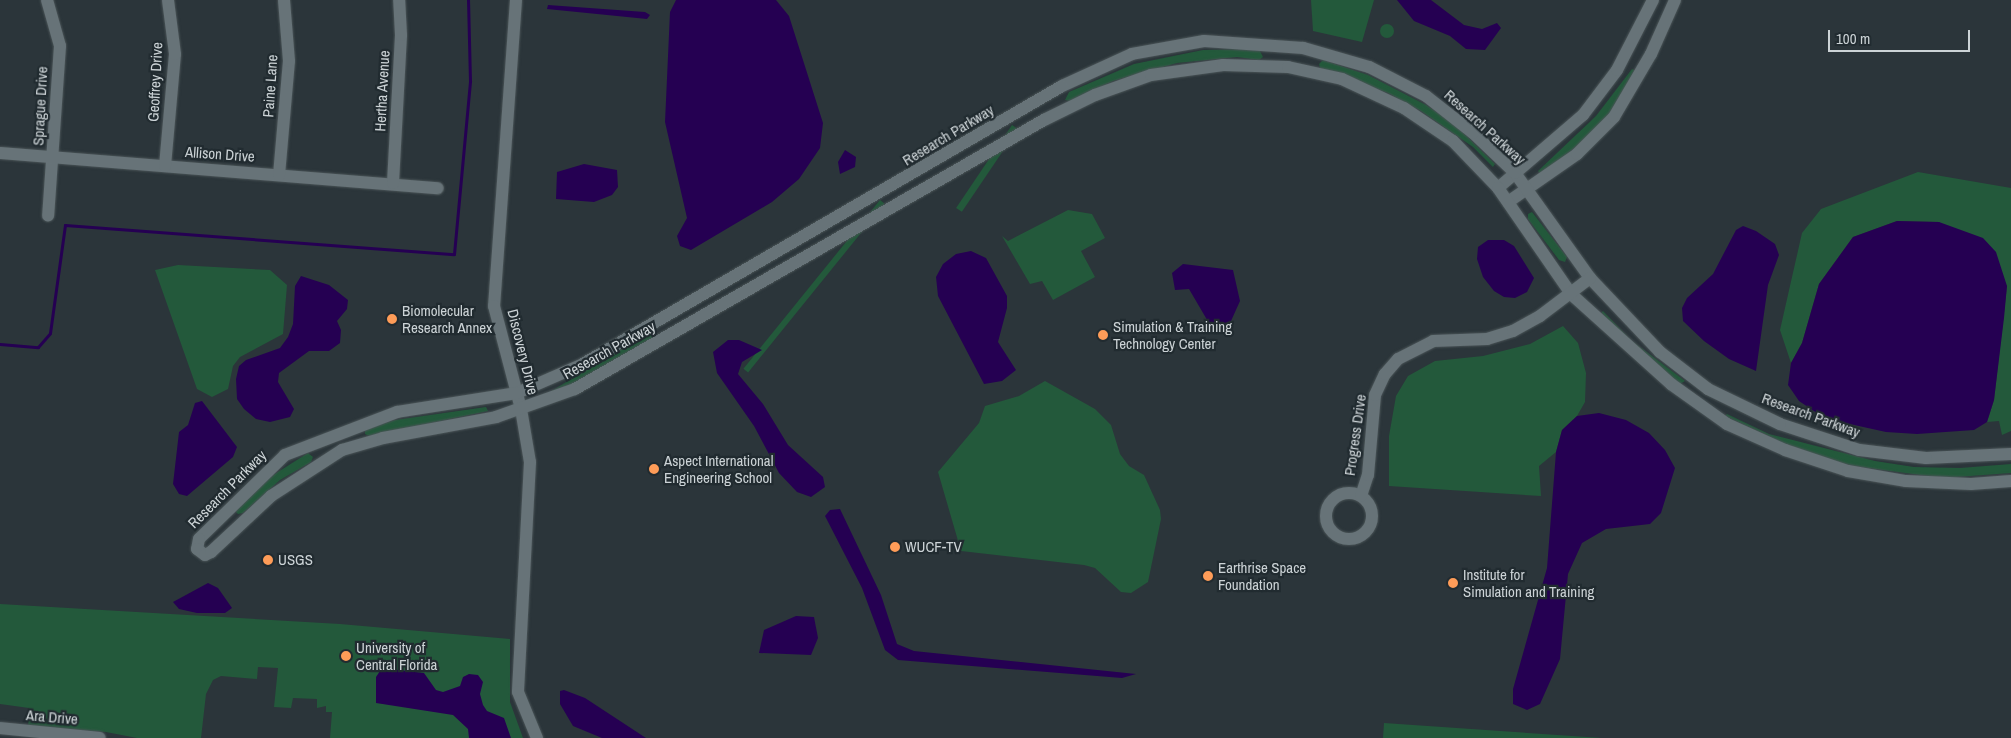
<!DOCTYPE html>
<style>
body{margin:0}
#map{position:relative;width:2011px;height:738px;overflow:hidden;background:#2b353a;font-family:"Archivo Narrow",sans-serif}
div>[style]{position:absolute}
.green>*{inset:0;background:#23593b;transform-origin:0 0}
.round{border-radius:50%}
.water>*{inset:0;background:#250052}
.stream>*{height:3px;margin:-1.5px;padding:0 1.5px;transform-origin:1.5px;border-radius:1.5px;background:#250052}
.roads{filter:drop-shadow(0 0 1px #4a5457) drop-shadow(0 0 1px #4a5457)}
.minor>*{height:12px;margin:-6px;padding:0 6px;transform-origin:6px;border-radius:6px;background:#677378}
.minor>.ring{margin:-6px;padding:0;box-sizing:content-box;background:none;border:12px solid #677378;border-radius:50%}
.dots>*{width:14px;height:14px;translate:-50% -50%;box-sizing:border-box;border:2px solid #212b30;border-radius:50%}
span{translate:-50% -50%;white-space:nowrap;text-align:center;line-height:1.15;-webkit-text-stroke:4.5px #212b30;paint-order:stroke}
.street-label{font-size:15px;color:#ccd3d6}
.poi-label{font-size:15px;color:#ccd3d6}
.left{translate:0 -50%;text-align:left}
.scale{position:absolute;left:1828px;top:30px;width:142px;height:22px;box-sizing:border-box;border:2px solid #ccd3d6;border-top:0;padding-left:6px;font-size:15px;line-height:18px;white-space:nowrap;color:#ccd3d6;-webkit-text-stroke:4px #212b30;paint-order:stroke}
</style>
<div id="map">
<div class="green">
<i style="clip-path:polygon(1311px 0,1374px 0,1362px 42px,1313px 31px)"></i>
<i class="round" style="left:1380px;top:24px;width:14px;height:14px"></i>
<i style="clip-path:polygon(1259px 49px,1263px 57px,1259px 60px,1237px 57px,1177px 63px,1113px 81px,1070px 101px,1065px 100px,1069px 92px,1134px 64px,1203px 50px)"></i>
<i style="clip-path:polygon(1323px 60px,1368px 75px,1426px 105px,1452px 122px,1495px 164px,1493px 167px,1473px 147px,1421px 111px,1388px 93px,1320px 68px,1319px 64px)"></i>
<i style="clip-path:polygon(1632px 69px,1637px 71px,1614px 110px,1592px 135px,1540px 174px,1538px 171px,1596px 116px)"></i>
<i style="left:1012px;top:125px;width:7px;height:100px;rotate:34deg"></i>
<i style="clip-path:polygon(1918px 172px,2011px 188px,2011px 431px,2002px 435px,1999px 421px,1987px 422px,1994px 400px,2007px 286px,1939px 222px,1897px 221px,1853px 237px,1819px 284px,1802px 343px,1791px 363px,1780px 330px,1802px 233px,1821px 209px)"></i>
<i style="left:880px;top:200px;width:6px;height:217px;rotate:39deg"></i>
<i style="clip-path:polygon(1068px 210px,1092px 214px,1105px 238px,1081px 251px,1095px 277px,1053px 300px,1042px 281px,1030px 284px,1002px 236px,1008px 241px)"></i>
<i style="clip-path:polygon(1532px 212px,1567px 257px,1565px 262px,1559px 260px,1528px 219px,1528px 214px)"></i>
<i style="clip-path:polygon(178px 265px,270px 270px,287px 285px,283px 334px,240px 357px,233px 366px,228px 389px,212px 397px,197px 389px,155px 270px)"></i>
<i style="clip-path:polygon(1603px 311px,1631px 340px,1685px 381px,1680px 384px,1600px 314px)"></i>
<i style="clip-path:polygon(1563px 326px,1578px 343px,1586px 373px,1585px 402px,1577px 416px,1562px 430px,1556px 452px,1539px 466px,1541px 496px,1389px 486px,1389px 436px,1396px 396px,1408px 376px,1435px 361px,1483px 356px,1530px 344px)"></i>
<i style="clip-path:polygon(648px 333px,653px 336px,653px 340px,569px 388px,548px 393px)"></i>
<i style="clip-path:polygon(1045px 381px,1095px 409px,1111px 425px,1120px 454px,1129px 466px,1144px 475px,1160px 510px,1161px 519px,1148px 582px,1131px 593px,1121px 592px,1095px 568px,1084px 565px,961px 551px,938px 472px,979px 423px,985px 406px,1019px 396px)"></i>
<i style="clip-path:polygon(486px 407px,488px 411px,369px 436px,365px 434px,365px 429px,395px 420px)"></i>
<i style="clip-path:polygon(1727px 414px,1769px 434px,1875px 461px,1914px 467px,1960px 468px,2011px 464px,2011px 473px,1943px 478px,1853px 466px,1805px 453px,1725px 416px)"></i>
<i style="clip-path:polygon(308px 453px,313px 457px,311px 462px,280px 480px,243px 513px,238px 514px,235px 511px,270px 477px)"></i>
<i style="clip-path:polygon(0 604px,340px 624px,510px 639px,510px 702px,523px 738px,330px 738px,332px 712px,326px 712px,326px 706px,317px 708px,317px 699px,293px 698px,291px 708px,274px 707px,278px 668px,258px 667px,257px 679px,221px 676px,213px 680px,206px 694px,201px 738px,137px 738px,106px 732px,28px 726px,29px 708px,0 704px)"></i>
<i style="clip-path:polygon(1384px 723px,1602px 738px,1383px 738px)"></i>
</div>
<div class="water">
<i style="clip-path:polygon(676px 0,776px 0,789px 16px,823px 123px,820px 148px,799px 179px,772px 202px,691px 250px,680px 246px,677px 236px,687px 218px,665px 122px,670px 12px)"></i>
<i style="clip-path:polygon(1397px 0,1431px 0,1464px 25px,1482px 29px,1497px 23px,1501px 28px,1485px 50px,1466px 49px,1450px 36px,1414px 21px)"></i>
<i style="clip-path:polygon(548px 5px,645px 12px,650px 15px,647px 19px,547px 9px)"></i>
<i style="clip-path:polygon(845px 150px,856px 157px,855px 167px,840px 174px,838px 162px)"></i>
<i style="clip-path:polygon(584px 164px,617px 170px,618px 187px,612px 195px,594px 202px,556px 199px,557px 172px)"></i>
<i style="clip-path:polygon(1897px 221px,1939px 222px,1983px 238px,1996px 252px,2007px 286px,2004px 318px,1994px 400px,1987px 422px,1974px 430px,1917px 434px,1886px 432px,1845px 423px,1817px 413px,1799px 401px,1788px 385px,1791px 363px,1802px 343px,1819px 284px,1853px 237px)"></i>
<i style="clip-path:polygon(1743px 226px,1756px 231px,1775px 244px,1779px 255px,1768px 285px,1756px 371px,1729px 359px,1704px 341px,1683px 321px,1682px 308px,1687px 298px,1713px 274px,1736px 230px)"></i>
<i style="clip-path:polygon(1488px 240px,1504px 240px,1514px 246px,1534px 278px,1527px 292px,1515px 298px,1504px 297px,1494px 291px,1483px 277px,1477px 259px,1478px 247px)"></i>
<i style="clip-path:polygon(971px 251px,986px 258px,1007px 296px,1007px 308px,998px 342px,1016px 370px,1002px 381px,984px 384px,938px 296px,936px 277px,943px 264px,956px 254px)"></i>
<i style="clip-path:polygon(1183px 264px,1233px 270px,1240px 301px,1231px 321px,1213px 330px,1189px 289px,1175px 290px,1172px 273px)"></i>
<i style="clip-path:polygon(301px 276px,329px 285px,348px 300px,347px 309px,337px 321px,341px 330px,340px 343px,329px 351px,309px 351px,279px 373px,278px 382px,294px 409px,290px 417px,270px 422px,256px 419px,244px 409px,237px 399px,236px 379px,239px 366px,246px 360px,280px 348px,288px 337px,293px 324px,295px 286px)"></i>
<i style="clip-path:polygon(728px 340px,739px 340px,762px 350px,742px 362px,738px 374px,763px 404px,788px 445px,823px 477px,825px 487px,811px 497px,797px 492px,779px 473px,754px 426px,717px 373px,713px 352px)"></i>
<i style="clip-path:polygon(202px 401px,237px 447px,233px 457px,187px 496px,179px 494px,173px 484px,179px 432px,188px 425px,195px 403px)"></i>
<i style="clip-path:polygon(1599px 413px,1626px 420px,1649px 433px,1665px 450px,1675px 468px,1661px 513px,1650px 524px,1606px 529px,1582px 543px,1568px 574px,1560px 659px,1540px 704px,1527px 710px,1513px 704px,1513px 689px,1547px 568px,1556px 452px,1562px 430px,1577px 416px)"></i>
<i style="clip-path:polygon(840px 509px,881px 595px,897px 644px,914px 651px,1136px 674px,1122px 678px,898px 660px,885px 650px,862px 588px,825px 516px,830px 510px)"></i>
<i style="clip-path:polygon(208px 583px,218px 588px,232px 608px,225px 613px,197px 613px,179px 609px,173px 602px)"></i>
<i style="clip-path:polygon(796px 616px,814px 617px,818px 638px,811px 655px,759px 653px,764px 630px)"></i>
<i style="clip-path:polygon(382px 668px,424px 673px,436px 690px,443px 692px,460px 686px,463px 677px,469px 674px,478px 675px,483px 682px,480px 694px,483px 705px,487px 711px,504px 718px,511px 738px,469px 738px,468px 729px,453px 715px,376px 703px,376px 677px)"></i>
<i style="clip-path:polygon(564px 690px,585px 698px,646px 738px,602px 738px,573px 726px,560px 704px,560px 691px)"></i>
</div>
<div class="stream">
<i style="left:0;top:344px;width:38px;rotate:5deg"></i>
<i style="left:38px;top:347px;width:18px;rotate:-49deg"></i>
<i style="left:50px;top:333px;width:109px;rotate:-82.1deg"></i>
<i style="left:65px;top:225px;width:390px;rotate:4.3deg"></i>
<i style="left:454px;top:254px;width:174px;rotate:-84.7deg"></i>
<i style="left:470px;top:81px;width:81px;rotate:-91.4deg"></i>
</div>
<div class="roads">
<div class="minor">
<i style="left:47px;top:0;width:48px;rotate:74.2deg"></i>
<i style="left:60px;top:46px;width:170px;rotate:94deg"></i>
<i style="left:516px;top:0;width:307px;rotate:94.1deg"></i>
<i style="left:494px;top:306px;width:106px;rotate:75.3deg"></i>
<i style="left:521px;top:409px;width:54px;rotate:80.4deg"></i>
<i style="left:530px;top:462px;width:230px;rotate:93deg"></i>
<i style="left:518px;top:692px;width:50px;rotate:67.6deg"></i>
<i style="left:0;top:153px;width:439px;rotate:4.6deg"></i>
<i style="left:165px;top:166px;width:112px;rotate:-84.9deg"></i>
<i style="left:175px;top:54px;width:54px;rotate:-97.4deg"></i>
<i style="left:279px;top:175px;width:114px;rotate:-85deg"></i>
<i style="left:289px;top:61px;width:61px;rotate:-94.7deg"></i>
<i style="left:393px;top:183px;width:148px;rotate:-86.9deg"></i>
<i style="left:401px;top:35px;width:35px;rotate:-93deg"></i>
<i style="left:1498px;top:188px;width:112px;rotate:-40.7deg"></i>
<i style="left:1583px;top:115px;width:56px;rotate:-52.9deg"></i>
<i style="left:1617px;top:70px;width:79px;rotate:-62.8deg"></i>
<i style="left:1508px;top:202px;width:84px;rotate:-34.8deg"></i>
<i style="left:1577px;top:154px;width:52px;rotate:-45deg"></i>
<i style="left:1614px;top:117px;width:73px;rotate:-59.6deg"></i>
<i style="left:1651px;top:54px;width:59px;rotate:-66deg"></i>
<i style="left:2011px;top:454px;width:85px;rotate:177.3deg"></i>
<i style="left:1926px;top:458px;width:67px;rotate:-173.2deg"></i>
<i style="left:1859px;top:450px;width:83px;rotate:-161.8deg"></i>
<i style="left:1780px;top:424px;width:80px;rotate:-154.1deg"></i>
<i style="left:1708px;top:389px;width:61px;rotate:-142.4deg"></i>
<i style="left:1660px;top:352px;width:102px;rotate:-133.4deg"></i>
<i style="left:1590px;top:278px;width:129px;rotate:-125.5deg"></i>
<i style="left:1515px;top:173px;width:58px;rotate:-136.4deg"></i>
<i style="left:1473px;top:133px;width:60px;rotate:-141.8deg"></i>
<i style="left:1426px;top:96px;width:64px;rotate:-153deg"></i>
<i style="left:1369px;top:67px;width:69px;rotate:-163.9deg"></i>
<i style="left:1303px;top:48px;width:99px;rotate:-176deg"></i>
<i style="left:1204px;top:41px;width:73px;rotate:169.8deg"></i>
<i style="left:1132px;top:54px;width:77px;rotate:155.4deg"></i>
<i style="left:1062px;top:86px;width:556px;rotate:149.88deg"></i>
<i style="left:581px;top:365px;width:70px;rotate:156.4deg"></i>
<i style="left:517px;top:393px;width:121px;rotate:171deg"></i>
<i style="left:397px;top:412px;width:120px;rotate:159deg"></i>
<i style="left:285px;top:455px;width:120px;rotate:135.7deg"></i>
<i style="left:199px;top:539px;width:10px;rotate:101deg"></i>
<i style="left:197px;top:549px;width:10px;rotate:37deg"></i>
<i style="left:205px;top:555px;width:7px;rotate:-27deg"></i>
<i style="left:211px;top:552px;width:82px;rotate:-43deg"></i>
<i style="left:271px;top:496px;width:85px;rotate:-32.9deg"></i>
<i style="left:342px;top:450px;width:43px;rotate:-16.3deg"></i>
<i style="left:383px;top:438px;width:115px;rotate:-10.5deg"></i>
<i style="left:496px;top:417px;width:84px;rotate:-19.5deg"></i>
<i style="left:575px;top:389px;width:541px;rotate:-29.84deg"></i>
<i style="left:1044px;top:120px;width:57px;rotate:-26.1deg"></i>
<i style="left:1095px;top:95px;width:59px;rotate:-19.7deg"></i>
<i style="left:1151px;top:75px;width:73px;rotate:-7.9deg"></i>
<i style="left:1223px;top:65px;width:65px;rotate:1.8deg"></i>
<i style="left:1288px;top:67px;width:55px;rotate:12.5deg"></i>
<i style="left:1342px;top:79px;width:68px;rotate:25.1deg"></i>
<i style="left:1404px;top:108px;width:59px;rotate:34deg"></i>
<i style="left:1453px;top:141px;width:65px;rotate:46.2deg"></i>
<i style="left:1498px;top:188px;width:129px;rotate:55.4deg"></i>
<i style="left:1571px;top:294px;width:135px;rotate:42deg"></i>
<i style="left:1671px;top:384px;width:69px;rotate:35.5deg"></i>
<i style="left:1727px;top:424px;width:64px;rotate:24.1deg"></i>
<i style="left:1785px;top:450px;width:66px;rotate:18.4deg"></i>
<i style="left:1848px;top:471px;width:59px;rotate:9.8deg"></i>
<i style="left:1906px;top:481px;width:65px;rotate:2.6deg"></i>
<i style="left:1971px;top:484px;width:40px;rotate:-4.3deg"></i>
<i class="ring" style="left:1326px;top:493px;width:34px;height:34px"></i>
<i style="left:1361px;top:496px;width:22px;rotate:-72deg"></i>
<i style="left:1368px;top:475px;width:80px;rotate:-85deg"></i>
<i style="left:1375px;top:395px;width:23px;rotate:-65deg"></i>
<i style="left:1385px;top:374px;width:20px;rotate:-49deg"></i>
<i style="left:1398px;top:359px;width:39px;rotate:-27deg"></i>
<i style="left:1433px;top:341px;width:54px;rotate:-2.1deg"></i>
<i style="left:1487px;top:339px;width:27px;rotate:-17deg"></i>
<i style="left:1513px;top:331px;width:31px;rotate:-29deg"></i>
<i style="left:1540px;top:316px;width:63px;rotate:-37.2deg"></i>
<i style="left:0;top:728px;width:100px;rotate:5.7deg"></i>
</div>
</div>
<div class="dots">
<i style="left:392px;top:319px;background:#fe9c58"></i>
<i style="left:1103px;top:335px;background:#fe9c58"></i>
<i style="left:654px;top:469px;background:#fe9c58"></i>
<i style="left:895px;top:547px;background:#fe9c58"></i>
<i style="left:268px;top:560px;background:#fe9c58"></i>
<i style="left:1208px;top:576px;background:#fe9c58"></i>
<i style="left:1453px;top:583px;background:#fe9c58"></i>
<i style="left:346px;top:656px;background:#fe9c58"></i>
</div>
<div class="street-label">
<span style="left:155px;top:82px;rotate:-87deg">Geoffrey Drive</span>
<span style="left:270px;top:86px;rotate:-86deg">Paine Lane</span>
<span style="left:382px;top:91px;rotate:-87deg">Hertha Avenue</span>
<span style="left:40px;top:106px;rotate:-87deg">Sprague Drive</span>
<span style="left:1485px;top:127px;rotate:42deg">Research Parkway</span>
<span style="left:948px;top:135px;rotate:-31deg">Research Parkway</span>
<span style="left:220px;top:154px;rotate:4deg">Allison Drive</span>
<span style="left:609px;top:350px;rotate:-29deg">Research Parkway</span>
<span style="left:523px;top:352px;rotate:76deg">Discovery Drive</span>
<span style="left:1811px;top:415px;rotate:20deg">Research Parkway</span>
<span style="left:1355px;top:435px;rotate:-82deg">Progress Drive</span>
<span style="left:227px;top:489px;rotate:-45deg">Research Parkway</span>
<span style="left:52px;top:717px;rotate:5deg">Ara Drive</span>
</div>
<div class="poi-label">
<span class="left" style="left:402px;top:319px">Biomolecular<br>Research Annex</span>
<span class="left" style="left:1113px;top:335px">Simulation &amp; Training<br>Technology Center</span>
<span class="left" style="left:664px;top:469px">Aspect International<br>Engineering School</span>
<span class="left" style="left:905px;top:547px">WUCF-TV</span>
<span class="left" style="left:278px;top:560px">USGS</span>
<span class="left" style="left:1218px;top:576px">Earthrise Space<br>Foundation</span>
<span class="left" style="left:1463px;top:583px">Institute for<br>Simulation and Training</span>
<span class="left" style="left:356px;top:656px">University of<br>Central Florida</span>
</div>
<div class="scale">100 m</div>
</div>
